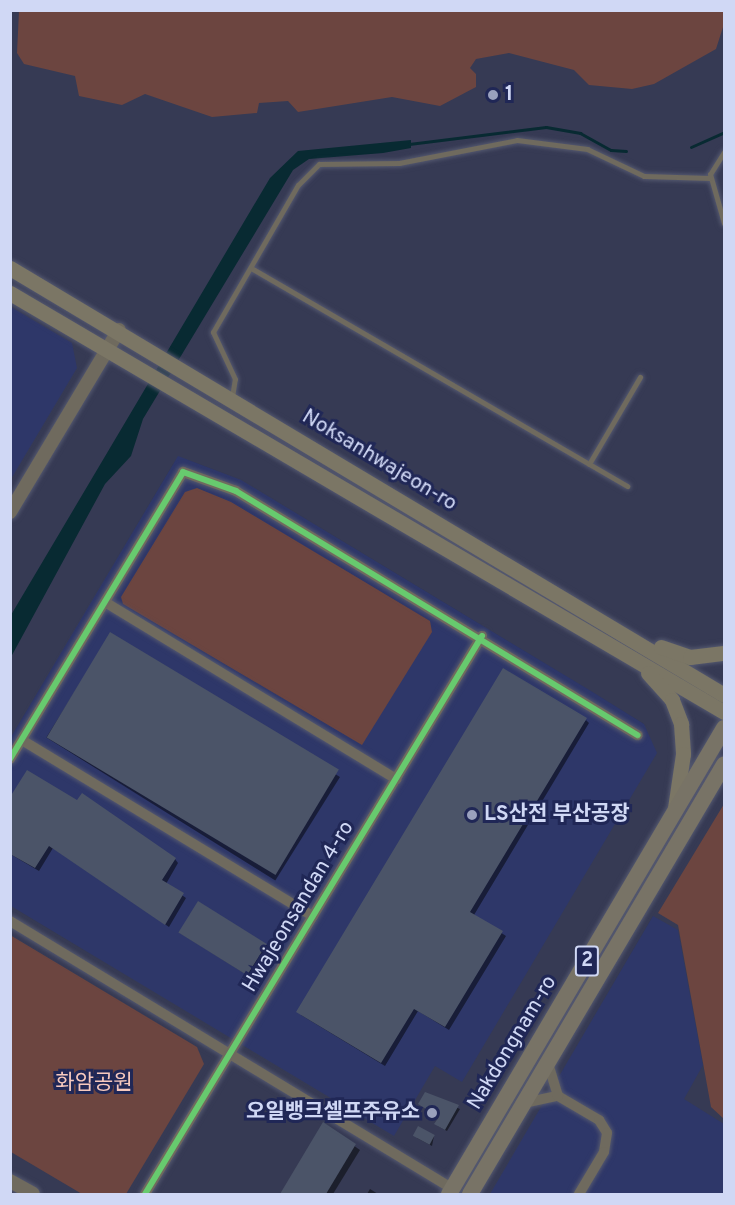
<!DOCTYPE html>
<meta charset="utf-8">
<style>
body{margin:0}
#map{position:relative;width:735px;height:1205px;overflow:hidden;background:#363a54;font-family:Overpass,"Noto Sans KR",sans-serif}
div>[style]{position:absolute}
.built>*{inset:0;background:#2e3769}
.green>*{inset:0;background:#6c4540}
.water>*{inset:0;background:#082a32}
.shadow>*{inset:0;background:#0007;transform-origin:0 0}
.stream>*{height:3px;margin:-1.5px;padding:0 1.5px;transform-origin:1.5px;border-radius:1.5px;background:#082a32}
.building>*{inset:0;background:#4b5468;transform-origin:0 0}
.roads{filter:drop-shadow(0 0 2px #54586f) drop-shadow(0 0 2px #54586f)}
.service>*{height:5px;margin:-2.5px;padding:0 2.5px;transform-origin:2.5px;border-radius:2.5px;background:#6f6a5e}
.minor>*{height:10px;margin:-5px;padding:0 5px;transform-origin:5px;border-radius:5px;background:#6f6a5e}
.tertiary>*{height:14px;margin:-7px;padding:0 7px;transform-origin:7px;border-radius:7px;background:#6f6a5e}
.secondary>*{height:15px;margin:-7.5px;padding:0 7.5px;transform-origin:7.5px;border-radius:7.5px;background:#7b7665}
.primary>*{height:16px;margin:-8px;padding:0 8px;transform-origin:8px;border-radius:8px;background:#787366}
.cycleway>*{height:6px;margin:-3px;padding:0 3px;transform-origin:3px;border-radius:3px;background:#67ca6e}
.dots>*{width:16px;height:16px;translate:-50% -50%;box-sizing:border-box;border:3px solid #202756;border-radius:50%}
span{translate:-50% -50%;white-space:nowrap;text-align:center;line-height:1.15;-webkit-text-stroke:6px #202756;paint-order:stroke}
.shield-label span{padding:2px 4px;background:#202756;border:2px solid;border-radius:4px;-webkit-text-stroke-width:0}
.shield-label{font-size:20px;color:#d0d8f5;font-weight:700}
.poi-label{font-size:21px;color:#d0d8f5;font-weight:700}
.left{translate:0 -50%;text-align:left}
.right{translate:-100% -50%;text-align:right}
.street-label{font-size:21px;color:#d0d8f5}
.park-label{font-size:21px;color:#f7c9be}
.frame{position:absolute;inset:0;border:12px solid #d0d8f5;pointer-events:none}
</style>
<div id="map">
<div class="built">
<i style="clip-path:polygon(11px 307px,72px 343px,77px 368px,11px 479px)"></i>
<i style="clip-path:polygon(178px 456px,241px 480px,591px 691px,644px 724px,657px 753px,462px 1082px,435px 1066px,394px 1136px,11px 906px,11px 737px)"></i>
<i style="clip-path:polygon(653px 916px,678px 930px,703px 1065px,684px 1099px,724px 1124px,724px 1194px,490px 1194px)"></i>
</div>
<div class="green">
<i style="clip-path:polygon(19px 11px,724px 10px,724px 24px,716px 49px,654px 84px,632px 89px,589px 85px,574px 70px,509px 53px,476px 59px,470px 68px,476px 74px,476px 87px,440px 106px,392px 97px,298px 112px,288px 101px,259px 103px,257px 113px,212px 117px,145px 94px,122px 105px,79px 96px,75px 76px,24px 64px,17px 53px)"></i>
<i style="clip-path:polygon(197px 488px,231px 502px,430px 621px,432px 632px,362px 745px,123px 604px,121px 597px,185px 492px)"></i>
<i style="clip-path:polygon(724px 804px,724px 1119px,711px 1107px,678px 925px,658px 913px)"></i>
<i style="clip-path:polygon(10px 935px,197px 1047px,204px 1064px,126px 1194px,82px 1194px,11px 1152px)"></i>
</div>
<div class="water">
<i style="clip-path:polygon(411px 140px,411px 148px,383px 153px,309px 159px,293px 170px,143px 419px,131px 456px,105px 484px,11px 657px,11px 615px,270px 178px,298px 151px)"></i>
</div>
<div class="shadow">
<i style="left:111px;top:634px;width:270px;height:122px;rotate:32deg"></i>
<i style="clip-path:polygon(586px 720px,589px 723px,474px 915px,506px 936px,449px 1030px,418px 1011px,385px 1066px,301px 1015px)"></i>
<i style="clip-path:polygon(10px 800px,175px 859px,178px 863px,166px 884px,186px 898px,169px 927px,53px 848px,39px 871px,10px 854px)"></i>
<i style="clip-path:polygon(180px 933px,267px 945px,270px 948px,252px 978px)"></i>
<i style="clip-path:polygon(425px 1094px,460px 1109px,447px 1131px,438px 1126px,440px 1117px)"></i>
<i style="clip-path:polygon(323px 1124px,360px 1150px,333px 1194px,281px 1194px)"></i>
<i style="clip-path:polygon(434px 1136px,432px 1146px,417px 1138px)"></i>
<i style="clip-path:polygon(370px 1189px,378px 1194px,367px 1194px)"></i>
</div>
<div class="stream">
<i style="left:409px;top:144px;width:138px;rotate:-7.1deg"></i>
<i style="left:546px;top:127px;width:35px;rotate:10deg"></i>
<i style="left:580px;top:133px;width:35px;rotate:29deg"></i>
<i style="left:611px;top:150px;width:15px;rotate:4deg"></i>
<i style="left:691px;top:147px;width:36px;rotate:-24deg"></i>
</div>
<div class="building">
<i style="left:110px;top:632px;width:267px;height:123px;rotate:31deg"></i>
<i style="clip-path:polygon(503px 668px,587px 718px,470px 912px,503px 931px,445px 1027px,414px 1009px,381px 1063px,296px 1012px)"></i>
<i style="clip-path:polygon(27px 770px,77px 800px,82px 793px,176px 858px,162px 880px,184px 893px,165px 925px,49px 846px,35px 868px,10px 854px,10px 797px)"></i>
<i style="left:198px;top:901px;width:81px;height:37px;rotate:32deg"></i>
<i style="clip-path:polygon(425px 1092px,459px 1105px,445px 1130px,434px 1124px,439px 1117px,418px 1104px)"></i>
<i style="clip-path:polygon(323px 1122px,356px 1144px,326px 1194px,280px 1194px)"></i>
<i style="left:418px;top:1126px;width:19px;height:11px;rotate:28deg"></i>
</div>
<div class="roads">
<div class="service">
<i style="left:724px;top:152px;width:26px;rotate:122deg"></i>
<i style="left:710px;top:174px;width:51px;rotate:74.1deg"></i>
<i style="left:251px;top:268px;width:435px;rotate:30.1deg"></i>
<i style="left:232px;top:397px;width:18px;rotate:-81deg"></i>
<i style="left:235px;top:379px;width:52px;rotate:-115.1deg"></i>
<i style="left:213px;top:332px;width:170px;rotate:-60deg"></i>
<i style="left:298px;top:185px;width:30px;rotate:-45deg"></i>
<i style="left:319px;top:164px;width:80px;rotate:-0.7deg"></i>
<i style="left:399px;top:163px;width:120px;rotate:-11deg"></i>
<i style="left:517px;top:140px;width:71px;rotate:7.3deg"></i>
<i style="left:587px;top:149px;width:63px;rotate:25.3deg"></i>
<i style="left:644px;top:176px;width:66px;rotate:1.7deg"></i>
<i style="left:589px;top:464px;width:101px;rotate:-59.6deg"></i>
</div>
<div class="minor">
<i style="left:105px;top:602px;width:341px;rotate:31.3deg"></i>
<i style="left:22px;top:740px;width:340px;rotate:31.2deg"></i>
<i style="left:10px;top:759px;width:335px;rotate:-58.9deg"></i>
<i style="left:183px;top:472px;width:56px;rotate:19.7deg"></i>
<i style="left:236px;top:491px;width:470px;rotate:31.3deg"></i>
<i style="left:10px;top:921px;width:518px;rotate:31.17deg"></i>
<i style="left:558px;top:1096px;width:48px;rotate:30.3deg"></i>
<i style="left:599px;top:1120px;width:15px;rotate:58deg"></i>
<i style="left:607px;top:1133px;width:19px;rotate:99deg"></i>
<i style="left:604px;top:1152px;width:49px;rotate:120.8deg"></i>
<i style="left:524px;top:1103px;width:35px;rotate:-12deg"></i>
<i style="left:558px;top:1096px;width:34px;rotate:-107deg"></i>
<i style="left:145px;top:1194px;width:652px;rotate:-58.87deg"></i>
</div>
<div class="tertiary">
<i style="left:10px;top:512px;width:212px;rotate:-59.1deg"></i>
<i style="left:10px;top:1181px;width:26px;rotate:29deg"></i>
</div>
<div class="secondary">
<i style="left:10px;top:268px;width:832px;rotate:30.88deg"></i>
<i style="left:10px;top:293px;width:828px;rotate:30.41deg"></i>
<i style="left:661px;top:647px;width:31px;rotate:19deg"></i>
<i style="left:690px;top:657px;width:34px;rotate:-7deg"></i>
<i style="left:648px;top:673px;width:36px;rotate:48deg"></i>
<i style="left:672px;top:700px;width:26px;rotate:69deg"></i>
<i style="left:681px;top:724px;width:30px;rotate:86deg"></i>
<i style="left:683px;top:754px;width:55px;rotate:98.4deg"></i>
</div>
<div class="primary">
<i style="left:449px;top:1194px;width:541px;rotate:-59.45deg"></i>
<i style="left:470px;top:1194px;width:499px;rotate:-59.4deg"></i>
</div>
</div>
<div class="cycleway">
<i style="left:10px;top:759px;width:335px;rotate:-58.9deg"></i>
<i style="left:183px;top:472px;width:56px;rotate:19.7deg"></i>
<i style="left:236px;top:491px;width:470px;rotate:31.3deg"></i>
<i style="left:145px;top:1194px;width:652px;rotate:-58.87deg"></i>
</div>
<div class="dots">
<i style="left:493px;top:95px;background:#9aa1bd"></i>
<i style="left:472px;top:815px;background:#9aa1bd"></i>
<i style="left:432px;top:1113px;background:#9aa1bd"></i>
</div>
<div class="shield-label">
<span style="left:587px;top:961px">2</span>
</div>
<div class="poi-label">
<span class="left" style="left:505px;top:95px">1</span>
<span class="left" style="left:484px;top:815px">LS산전 부산공장</span>
<span class="right" style="left:420px;top:1113px">오일뱅크셀프주유소</span>
</div>
<div class="street-label">
<span style="left:379px;top:461px;rotate:31deg">Noksanhwajeon-ro</span>
<span style="left:299px;top:907px;rotate:-59deg">Hwajeonsandan 4-ro</span>
<span style="left:513px;top:1043px;rotate:-59deg">Nakdongnam-ro</span>
</div>
<div class="park-label">
<span style="left:94px;top:1084px">화암공원</span>
</div>
<div class="frame"></div>
</div>
